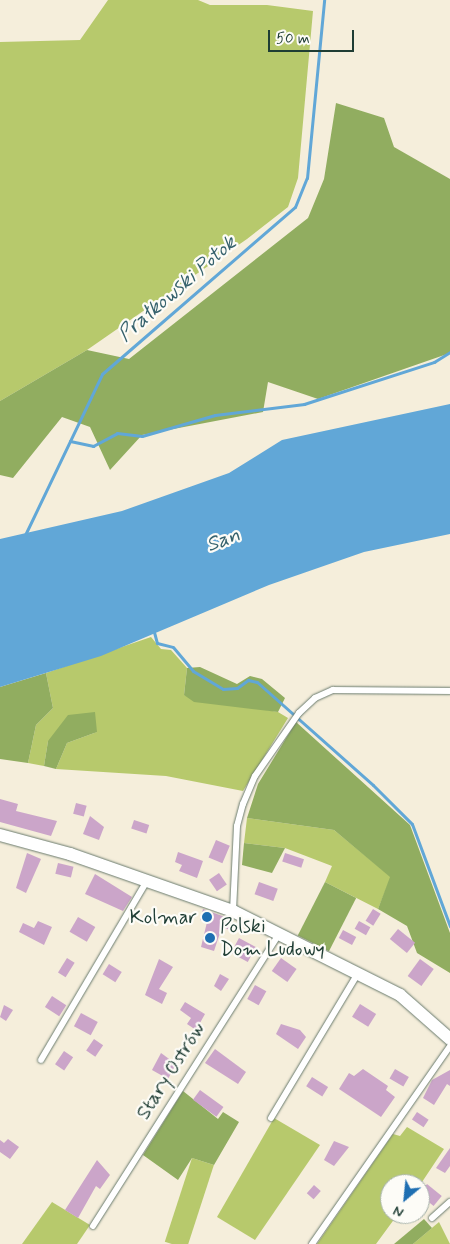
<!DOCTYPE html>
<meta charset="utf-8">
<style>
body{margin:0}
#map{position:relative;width:450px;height:1244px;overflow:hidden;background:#f5eedb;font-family:Mynerve,sans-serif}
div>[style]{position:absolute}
.green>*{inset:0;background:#b7c96c;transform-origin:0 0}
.forest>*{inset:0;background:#91ad60;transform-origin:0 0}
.water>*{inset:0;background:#61a7d7}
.stream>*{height:3px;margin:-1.5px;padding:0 1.5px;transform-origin:1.5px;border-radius:1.5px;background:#61a7d7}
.building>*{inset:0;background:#cba5c9;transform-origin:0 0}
.roads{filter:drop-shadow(0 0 1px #6a7b6e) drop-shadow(0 0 1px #6a7b6e)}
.lane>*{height:6px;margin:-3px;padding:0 3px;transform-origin:3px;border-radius:3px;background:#fff}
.street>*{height:12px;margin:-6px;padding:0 6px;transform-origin:6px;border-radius:6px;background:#fff}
.dots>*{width:14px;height:14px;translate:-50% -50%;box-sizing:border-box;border:2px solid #fdfcf7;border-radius:50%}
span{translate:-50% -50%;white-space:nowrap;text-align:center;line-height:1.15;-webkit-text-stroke:4.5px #fdfcf7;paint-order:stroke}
.poi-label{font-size:20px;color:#1f3d34}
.right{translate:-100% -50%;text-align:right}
.left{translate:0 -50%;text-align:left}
.street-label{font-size:20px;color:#1f3d34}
.water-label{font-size:21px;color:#36626d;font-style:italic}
.north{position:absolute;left:380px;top:1174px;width:50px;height:50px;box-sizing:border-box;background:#fdfcf7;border:1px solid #a4b0a9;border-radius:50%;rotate:208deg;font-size:14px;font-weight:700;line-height:20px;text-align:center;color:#1f3d34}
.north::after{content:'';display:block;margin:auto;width:18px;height:22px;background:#1f6fb2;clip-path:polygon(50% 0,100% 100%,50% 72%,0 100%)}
.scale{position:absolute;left:268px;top:30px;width:86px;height:22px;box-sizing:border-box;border:2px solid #1f3d34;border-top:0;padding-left:6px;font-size:15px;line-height:18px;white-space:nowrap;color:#1f3d34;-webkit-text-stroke:4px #fdfcf7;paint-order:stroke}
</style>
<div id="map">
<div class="green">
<i style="clip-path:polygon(108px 0,198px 0,210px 5px,267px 5px,313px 11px,298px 178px,288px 207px,247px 239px,87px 350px,0 401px,0 42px,80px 40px)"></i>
<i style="clip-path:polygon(151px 637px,161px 649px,171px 650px,187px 668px,184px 695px,278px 712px,288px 718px,243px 791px,166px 776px,56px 769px,67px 743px,97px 732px,48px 741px,44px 766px,28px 763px,36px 725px,53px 708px,46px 673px)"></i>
<i style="clip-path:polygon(247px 818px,334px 830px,391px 877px,378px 909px,325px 882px,332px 866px,285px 848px,244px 843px)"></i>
<i style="clip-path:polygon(274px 1118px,320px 1145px,255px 1240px,217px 1217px)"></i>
<i style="clip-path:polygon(407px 1127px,444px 1149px,420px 1185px,390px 1184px,390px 1214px,398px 1214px,376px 1244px,317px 1244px,393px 1134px,400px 1136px)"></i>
<i style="left:192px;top:1158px;width:23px;height:88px;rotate:18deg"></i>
<i style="clip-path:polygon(52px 1202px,90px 1225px,77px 1244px,22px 1244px)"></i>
<i style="clip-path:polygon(439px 1222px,450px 1244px,413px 1244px)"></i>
</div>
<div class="forest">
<i style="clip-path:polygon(336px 103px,384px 118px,394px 147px,450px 179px,450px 353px,318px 399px,268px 382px,263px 412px,142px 435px,110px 470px,90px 427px,62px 417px,13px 478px,0 475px,0 401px,87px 350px,129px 359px,308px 218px,324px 179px)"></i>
<i style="clip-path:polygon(200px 667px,237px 684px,250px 676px,262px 679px,285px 698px,278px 712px,194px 702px,184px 695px,187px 668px)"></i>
<i style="clip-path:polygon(46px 673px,53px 708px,36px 725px,28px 763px,0 759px,0 687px)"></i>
<i style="clip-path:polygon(95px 712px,97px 732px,67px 743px,56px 769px,44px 766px,48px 741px,68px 715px)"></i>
<i style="clip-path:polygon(296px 722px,410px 825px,450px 933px,450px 973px,417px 953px,407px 926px,378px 909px,390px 877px,334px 830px,247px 818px,258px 784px)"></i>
<i style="clip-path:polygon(244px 843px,285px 848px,272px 873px,242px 865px)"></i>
<i style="left:325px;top:882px;width:35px;height:60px;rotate:27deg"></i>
<i style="clip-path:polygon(183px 1091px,218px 1119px,223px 1112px,239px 1122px,214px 1165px,192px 1158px,178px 1180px,143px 1155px)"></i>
<i style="clip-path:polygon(424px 1219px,432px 1228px,413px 1244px,394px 1244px)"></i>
</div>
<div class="water">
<i style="clip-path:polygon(450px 404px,450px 534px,364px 552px,269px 585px,101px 656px,0 687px,0 539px,122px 511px,229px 473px,282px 440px)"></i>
</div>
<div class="stream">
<i style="left:70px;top:441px;width:24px;rotate:12deg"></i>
<i style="left:93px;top:446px;width:27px;rotate:-28deg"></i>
<i style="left:117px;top:433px;width:25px;rotate:7deg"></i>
<i style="left:142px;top:436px;width:76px;rotate:-16deg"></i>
<i style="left:215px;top:415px;width:90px;rotate:-7deg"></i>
<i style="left:304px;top:404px;width:137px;rotate:-17.9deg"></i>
<i style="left:434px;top:362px;width:19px;rotate:-32deg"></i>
<i style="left:25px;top:535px;width:178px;rotate:-64.4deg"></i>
<i style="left:102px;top:374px;width:255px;rotate:-40.9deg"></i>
<i style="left:295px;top:207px;width:31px;rotate:-68deg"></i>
<i style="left:307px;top:178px;width:179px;rotate:-84.5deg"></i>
<i style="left:154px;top:632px;width:11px;rotate:75deg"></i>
<i style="left:157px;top:643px;width:16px;rotate:14deg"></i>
<i style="left:173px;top:647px;width:31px;rotate:50deg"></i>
<i style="left:193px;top:671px;width:35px;rotate:31deg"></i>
<i style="left:223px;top:689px;width:14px;rotate:-4deg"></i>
<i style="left:237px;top:688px;width:14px;rotate:-36deg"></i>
<i style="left:248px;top:680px;width:9px;rotate:13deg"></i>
<i style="left:257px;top:682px;width:155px;rotate:41.6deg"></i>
<i style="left:373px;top:785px;width:55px;rotate:45deg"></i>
<i style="left:412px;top:824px;width:109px;rotate:69.6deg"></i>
</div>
<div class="building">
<i style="clip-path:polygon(0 799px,18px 804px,16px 811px,57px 821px,51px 836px,0 822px)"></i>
<i style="left:76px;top:803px;width:11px;height:11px;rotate:15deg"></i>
<i style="clip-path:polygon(90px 816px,104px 827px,99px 840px,83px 834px)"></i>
<i style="left:134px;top:820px;width:16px;height:9px;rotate:18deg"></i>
<i style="left:216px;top:840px;width:15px;height:19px;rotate:23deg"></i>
<i style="clip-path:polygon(178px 852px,203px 861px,197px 878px,179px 871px,182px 865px,175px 862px)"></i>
<i style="clip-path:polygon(27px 853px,41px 859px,26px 893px,16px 888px)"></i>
<i style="left:285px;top:853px;width:20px;height:9px;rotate:18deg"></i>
<i style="left:58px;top:863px;width:16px;height:11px;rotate:14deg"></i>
<i style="left:219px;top:873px;width:14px;height:12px;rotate:56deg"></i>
<i style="clip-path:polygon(95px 874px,132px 897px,123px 911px,85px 894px)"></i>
<i style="left:259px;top:882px;width:20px;height:13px;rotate:20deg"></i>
<i style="clip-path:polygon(203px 909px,233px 920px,230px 930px,222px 927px,214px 951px,201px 947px,207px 922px,200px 920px)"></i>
<i style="left:373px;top:909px;width:9px;height:14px;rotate:32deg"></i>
<i style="left:78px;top:917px;width:20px;height:17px;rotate:30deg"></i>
<i style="clip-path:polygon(38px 921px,52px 927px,44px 945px,19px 932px,23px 923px,34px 928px)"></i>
<i style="left:359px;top:921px;width:13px;height:9px;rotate:29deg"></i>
<i style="left:398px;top:929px;width:22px;height:13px;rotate:39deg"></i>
<i style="left:343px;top:930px;width:15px;height:9px;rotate:28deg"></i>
<i style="left:239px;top:938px;width:19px;height:17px;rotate:28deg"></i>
<i style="left:67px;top:958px;width:9px;height:17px;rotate:32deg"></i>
<i style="left:281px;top:958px;width:19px;height:16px;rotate:35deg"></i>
<i style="clip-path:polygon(159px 959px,173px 967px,159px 989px,167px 993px,162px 1004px,145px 995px)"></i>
<i style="left:420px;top:959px;width:17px;height:21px;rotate:36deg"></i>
<i style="left:109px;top:964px;width:15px;height:12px;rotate:32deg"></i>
<i style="clip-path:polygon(220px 974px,229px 979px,221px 991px,214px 986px)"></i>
<i style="left:255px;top:985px;width:13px;height:16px;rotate:29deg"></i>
<i style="left:52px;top:996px;width:17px;height:13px;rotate:33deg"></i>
<i style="clip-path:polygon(185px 1002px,205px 1014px,196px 1030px,187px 1024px,191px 1018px,180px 1010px)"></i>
<i style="left:360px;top:1004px;width:19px;height:15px;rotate:32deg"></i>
<i style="clip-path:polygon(4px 1005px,13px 1010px,6px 1021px,0 1017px)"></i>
<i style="left:81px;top:1013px;width:19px;height:15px;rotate:28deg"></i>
<i style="clip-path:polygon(281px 1024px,300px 1030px,306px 1037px,298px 1049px,276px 1034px)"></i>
<i style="left:94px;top:1039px;width:11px;height:14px;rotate:34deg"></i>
<i style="clip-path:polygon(215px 1049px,246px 1072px,238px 1084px,205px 1063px)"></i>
<i style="left:64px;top:1051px;width:11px;height:16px;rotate:34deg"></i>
<i style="clip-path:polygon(161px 1053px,176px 1064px,168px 1079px,152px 1070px)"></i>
<i style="clip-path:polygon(363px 1069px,388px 1086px,386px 1090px,395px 1097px,381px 1117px,339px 1089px,349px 1073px,354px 1076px)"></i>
<i style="left:395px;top:1069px;width:16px;height:11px;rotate:30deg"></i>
<i style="clip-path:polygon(450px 1070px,450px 1086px,447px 1084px,434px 1105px,423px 1098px,432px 1080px)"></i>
<i style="left:312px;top:1077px;width:19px;height:11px;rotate:32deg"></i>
<i style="left:200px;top:1090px;width:29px;height:12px;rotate:36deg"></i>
<i style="left:417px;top:1112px;width:14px;height:9px;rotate:34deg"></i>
<i style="clip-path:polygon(8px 1139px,19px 1147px,10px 1159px,0 1152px,0 1140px,4px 1143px)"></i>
<i style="clip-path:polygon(334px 1141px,349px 1147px,334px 1166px,324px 1160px)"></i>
<i style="clip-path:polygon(450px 1148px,450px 1166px,445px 1173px,436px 1168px)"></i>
<i style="clip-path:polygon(97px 1160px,110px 1175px,100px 1189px,96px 1186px,78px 1218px,65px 1210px)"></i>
<i style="left:427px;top:1184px;width:19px;height:13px;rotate:39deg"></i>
<i style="left:314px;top:1185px;width:9px;height:11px;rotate:41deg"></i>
</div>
<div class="roads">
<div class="lane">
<i style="left:233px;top:911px;width:85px;rotate:-87.3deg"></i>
<i style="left:237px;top:826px;width:23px;rotate:-75deg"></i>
<i style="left:243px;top:804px;width:30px;rotate:-67deg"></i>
<i style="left:255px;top:776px;width:77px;rotate:-55.1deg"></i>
<i style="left:299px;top:713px;width:22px;rotate:-43deg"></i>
<i style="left:315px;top:698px;width:20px;rotate:-24deg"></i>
<i style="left:333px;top:690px;width:117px;rotate:0.5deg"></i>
<i style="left:41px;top:1060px;width:208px;rotate:-59.4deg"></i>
<i style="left:271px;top:1118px;width:167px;rotate:-59deg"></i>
<i style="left:432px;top:1218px;width:24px;rotate:-42deg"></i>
<i style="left:93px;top:1226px;width:346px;rotate:-57.5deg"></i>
<i style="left:312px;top:1244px;width:241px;rotate:-55.1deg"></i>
</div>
<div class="street">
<i style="left:0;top:835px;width:73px;rotate:15.2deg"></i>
<i style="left:70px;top:854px;width:173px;rotate:19.3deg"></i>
<i style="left:233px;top:911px;width:187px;rotate:26.7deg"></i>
<i style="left:400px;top:995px;width:67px;rotate:41.3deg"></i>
</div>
</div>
<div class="dots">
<i style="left:207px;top:917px;background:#1f6fb2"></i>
<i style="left:210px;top:938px;background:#1f6fb2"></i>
</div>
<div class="poi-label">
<span class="right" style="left:197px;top:917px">Kolmar</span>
<span class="left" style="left:220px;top:938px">Polski<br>Dom Ludowy</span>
</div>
<div class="street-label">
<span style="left:171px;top:1071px;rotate:-58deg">Stary Ostrów</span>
</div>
<div class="water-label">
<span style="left:177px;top:289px;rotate:-41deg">Prałkowski Potok</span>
<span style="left:223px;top:540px;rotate:-20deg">San</span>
</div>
<div class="north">N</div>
<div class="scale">50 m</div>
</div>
